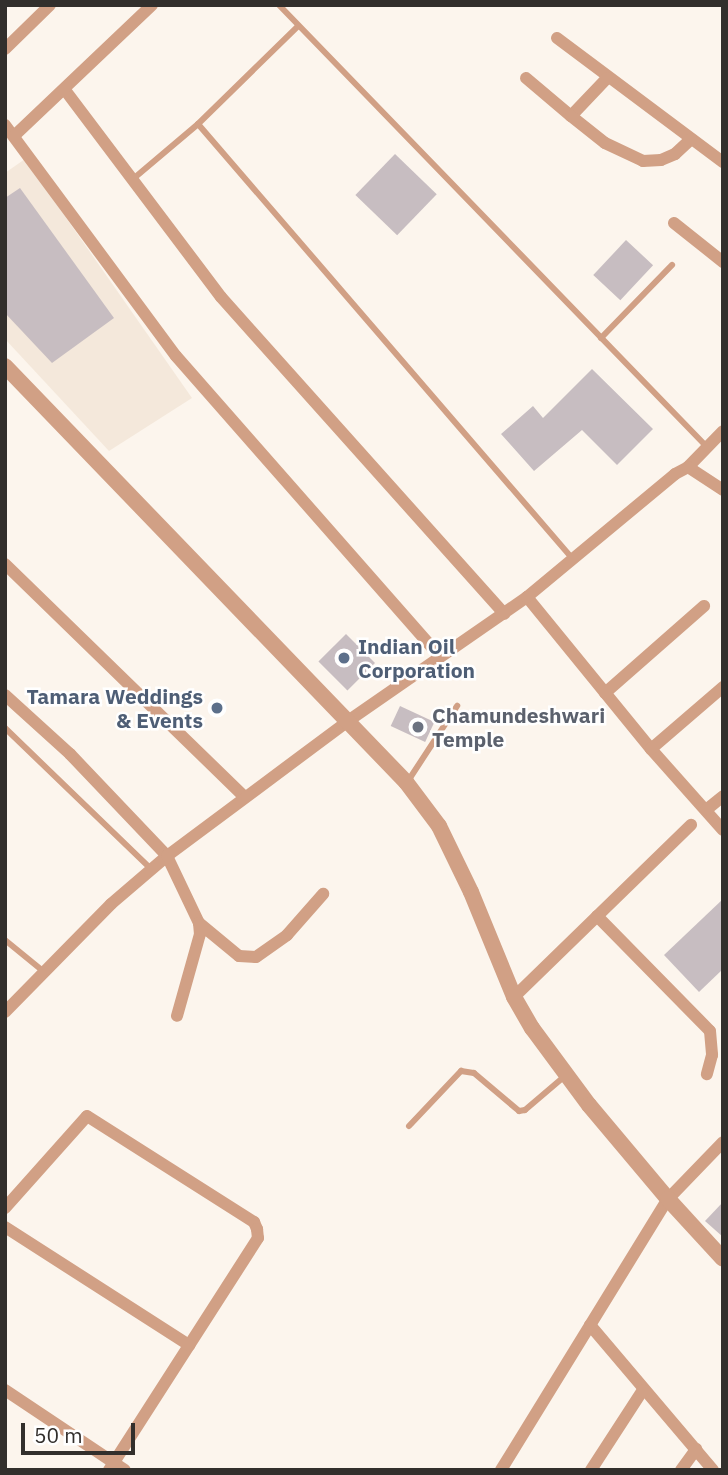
<!DOCTYPE html>
<style>
body{margin:0}
#map{position:relative;width:728px;height:1475px;overflow:hidden;background:#fcf5ed;font-family:"IBM Plex Sans",sans-serif}
div>[style]{position:absolute}
.built>*{inset:0;background:#f4e8db}
.building>*{inset:0;background:#c7bdc1;transform-origin:0 0}
.service>*{height:6px;margin:-3px;padding:0 3px;transform-origin:3px;border-radius:3px;background:#d1a085}
.minor>*{height:12px;margin:-6px;padding:0 6px;transform-origin:6px;border-radius:6px;background:#d1a085}
.tertiary>*{height:16px;margin:-8px;padding:0 8px;transform-origin:8px;border-radius:8px;background:#d1a085}
.dots>*{width:19px;height:19px;translate:-50% -50%;box-sizing:border-box;border:4px solid #fff;border-radius:50%}
span{translate:-50% -50%;white-space:nowrap;text-align:center;line-height:1.15;-webkit-text-stroke:5px #fff;paint-order:stroke}
.service-label{font-size:21px;color:#4e5e75;font-weight:700}
.left{translate:0 -50%;text-align:left}
.right{translate:-100% -50%;text-align:right}
.worship-label{font-size:21px;color:#5b616d;font-weight:700}
.frame{position:absolute;inset:0;border:7px solid #322f2c;pointer-events:none}
.scale{position:absolute;left:21px;top:1423px;width:114px;height:32px;box-sizing:border-box;border:4px solid #322f2c;border-top:0;padding-left:9px;font-size:21px;line-height:24px;white-space:nowrap;color:#322f2c;-webkit-text-stroke:5px #fff;paint-order:stroke}
</style>
<div id="map">
<div class="built">
<i style="clip-path:polygon(25px 159px,192px 398px,109px 451px,5px 339px,5px 173px)"></i>
</div>
<div class="building">
<i style="left:395px;top:154px;width:58px;height:57px;rotate:44deg"></i>
<i style="clip-path:polygon(20px 188px,114px 318px,52px 363px,5px 313px,5px 198px)"></i>
<i style="left:626px;top:240px;width:37px;height:48px;rotate:43deg"></i>
<i style="clip-path:polygon(592px 369px,653px 429px,617px 465px,582px 430px,534px 471px,501px 434px,533px 406px,543px 418px)"></i>
<i style="left:346px;top:634px;width:41px;height:39px;rotate:45deg"></i>
<i style="left:400px;top:706px;width:38px;height:22px;rotate:25deg"></i>
<i style="clip-path:polygon(723px 899px,723px 969px,699px 992px,664px 955px)"></i>
<i style="clip-path:polygon(723px 1202px,723px 1237px,705px 1221px)"></i>
</div>
<div class="service">
<i style="left:279px;top:5px;width:617px;rotate:45.92deg"></i>
<i style="left:198px;top:124px;width:573px;rotate:49.25deg"></i>
<i style="left:133px;top:179px;width:85px;rotate:-40.2deg"></i>
<i style="left:198px;top:124px;width:140px;rotate:-44.4deg"></i>
<i style="left:601px;top:338px;width:102px;rotate:-45.8deg"></i>
<i style="left:5px;top:728px;width:204px;rotate:44deg"></i>
<i style="left:408px;top:781px;width:90px;rotate:-56.8deg"></i>
<i style="left:5px;top:940px;width:49px;rotate:39.2deg"></i>
<i style="left:409px;top:1126px;width:76px;rotate:-46.6deg"></i>
<i style="left:461px;top:1071px;width:13px;rotate:9deg"></i>
<i style="left:474px;top:1073px;width:59px;rotate:40.2deg"></i>
<i style="left:519px;top:1111px;width:6px;rotate:-9deg"></i>
<i style="left:525px;top:1110px;width:52px;rotate:-40.4deg"></i>
</div>
<div class="minor">
<i style="left:557px;top:38px;width:207px;rotate:36.8deg"></i>
<i style="left:5px;top:49px;width:63px;rotate:-44.4deg"></i>
<i style="left:526px;top:78px;width:59px;rotate:40.2deg"></i>
<i style="left:571px;top:116px;width:52px;rotate:-46.5deg"></i>
<i style="left:65px;top:90px;width:259px;rotate:53deg"></i>
<i style="left:221px;top:297px;width:425px;rotate:48.2deg"></i>
<i style="left:571px;top:116px;width:43px;rotate:38.5deg"></i>
<i style="left:605px;top:143px;width:42px;rotate:25.3deg"></i>
<i style="left:643px;top:161px;width:18px;rotate:-3deg"></i>
<i style="left:661px;top:160px;width:15px;rotate:-23deg"></i>
<i style="left:675px;top:154px;width:22px;rotate:-43deg"></i>
<i style="left:5px;top:125px;width:287px;rotate:53.5deg"></i>
<i style="left:176px;top:356px;width:400px;rotate:48.7deg"></i>
<i style="left:14px;top:136px;width:190px;rotate:-43.5deg"></i>
<i style="left:674px;top:223px;width:63px;rotate:38.5deg"></i>
<i style="left:688px;top:467px;width:50px;rotate:-45.8deg"></i>
<i style="left:5px;top:564px;width:334px;rotate:44.2deg"></i>
<i style="left:527px;top:597px;width:196px;rotate:50.8deg"></i>
<i style="left:651px;top:749px;width:108px;rotate:48.4deg"></i>
<i style="left:605px;top:693px;width:132px;rotate:-41.3deg"></i>
<i style="left:5px;top:695px;width:88px;rotate:42.2deg"></i>
<i style="left:70px;top:754px;width:141px;rotate:46.4deg"></i>
<i style="left:167px;top:856px;width:74px;rotate:64.5deg"></i>
<i style="left:199px;top:923px;width:11px;rotate:85deg"></i>
<i style="left:200px;top:934px;width:85px;rotate:105.7deg"></i>
<i style="left:651px;top:749px;width:95px;rotate:-40.7deg"></i>
<i style="left:706px;top:810px;width:22px;rotate:-39deg"></i>
<i style="left:597px;top:916px;width:161px;rotate:45.5deg"></i>
<i style="left:710px;top:1031px;width:24px;rotate:85deg"></i>
<i style="left:712px;top:1055px;width:20px;rotate:105deg"></i>
<i style="left:199px;top:923px;width:52px;rotate:39.5deg"></i>
<i style="left:239px;top:956px;width:17px;rotate:3deg"></i>
<i style="left:256px;top:957px;width:38px;rotate:-35deg"></i>
<i style="left:287px;top:935px;width:55px;rotate:-48.7deg"></i>
<i style="left:514px;top:997px;width:247px;rotate:-44.2deg"></i>
<i style="left:5px;top:1012px;width:151px;rotate:-45.5deg"></i>
<i style="left:111px;top:904px;width:74px;rotate:-40.6deg"></i>
<i style="left:167px;top:856px;width:226px;rotate:-36.7deg"></i>
<i style="left:348px;top:721px;width:218px;rotate:-34.7deg"></i>
<i style="left:527px;top:597px;width:192px;rotate:-39.7deg"></i>
<i style="left:675px;top:474px;width:15px;rotate:-28deg"></i>
<i style="left:688px;top:467px;width:42px;rotate:33.3deg"></i>
<i style="left:5px;top:1208px;width:123px;rotate:-48.3deg"></i>
<i style="left:87px;top:1116px;width:198px;rotate:32.4deg"></i>
<i style="left:254px;top:1222px;width:8px;rotate:67deg"></i>
<i style="left:257px;top:1229px;width:9px;rotate:84deg"></i>
<i style="left:258px;top:1238px;width:276px;rotate:122.7deg"></i>
<i style="left:5px;top:1227px;width:219px;rotate:32.7deg"></i>
<i style="left:590px;top:1325px;width:190px;rotate:49.7deg"></i>
<i style="left:5px;top:1390px;width:144px;rotate:33.7deg"></i>
<i style="left:501px;top:1470px;width:318px;rotate:-58.4deg"></i>
<i style="left:668px;top:1199px;width:79px;rotate:-46deg"></i>
<i style="left:591px;top:1470px;width:95px;rotate:-57deg"></i>
<i style="left:681px;top:1470px;width:26px;rotate:-54deg"></i>
</div>
<div class="tertiary">
<i style="left:5px;top:366px;width:578px;rotate:46.05deg"></i>
<i style="left:406px;top:782px;width:55px;rotate:53.1deg"></i>
<i style="left:439px;top:826px;width:73px;rotate:64.1deg"></i>
<i style="left:471px;top:892px;width:113px;rotate:67.7deg"></i>
<i style="left:514px;top:997px;width:36px;rotate:60deg"></i>
<i style="left:532px;top:1028px;width:96px;rotate:53.5deg"></i>
<i style="left:589px;top:1105px;width:123px;rotate:50deg"></i>
<i style="left:668px;top:1199px;width:81px;rotate:47.5deg"></i>
</div>
<div class="dots">
<i style="left:344px;top:658px;background:#5c6f8a"></i>
<i style="left:217px;top:708px;background:#5c6f8a"></i>
<i style="left:418px;top:727px;background:#6b7280"></i>
</div>
<div class="service-label">
<span class="left" style="left:358px;top:658px">Indian Oil<br>Corporation</span>
<span class="right" style="left:203px;top:708px">Tamara Weddings<br>&amp; Events</span>
</div>
<div class="worship-label">
<span class="left" style="left:432px;top:727px">Chamundeshwari<br>Temple</span>
</div>
<div class="frame"></div>
<div class="scale">50 m</div>
</div>
